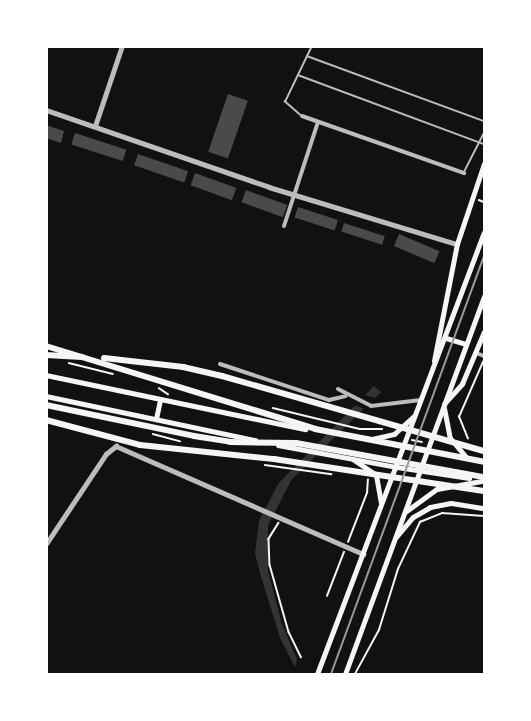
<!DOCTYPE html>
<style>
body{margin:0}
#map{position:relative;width:531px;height:721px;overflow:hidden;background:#111;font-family:Helvetica,sans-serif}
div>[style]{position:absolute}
.water>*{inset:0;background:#333}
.pier>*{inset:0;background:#111}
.building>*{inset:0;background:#4a4a4a;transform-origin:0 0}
.path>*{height:1.5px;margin:-0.75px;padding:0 0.75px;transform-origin:0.75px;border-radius:0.75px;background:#f5f5f5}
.service>*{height:1.5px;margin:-0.75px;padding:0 0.75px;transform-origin:0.75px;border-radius:0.75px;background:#bcbcbc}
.minor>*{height:4px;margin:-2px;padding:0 2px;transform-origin:2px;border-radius:2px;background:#bcbcbc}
.tertiary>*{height:4.5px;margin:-2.25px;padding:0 2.25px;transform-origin:2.25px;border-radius:2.25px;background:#bcbcbc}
.secondary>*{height:4.5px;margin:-2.25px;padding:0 2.25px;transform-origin:2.25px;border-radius:2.25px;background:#f5f5f5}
.primary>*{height:5px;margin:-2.5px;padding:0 2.5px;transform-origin:2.5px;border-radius:2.5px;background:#f5f5f5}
.trunk>*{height:6px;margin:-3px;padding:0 3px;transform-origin:3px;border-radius:3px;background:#f5f5f5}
.rail>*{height:2px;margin:-1px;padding:0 1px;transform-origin:1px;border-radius:1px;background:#9a9a9a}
span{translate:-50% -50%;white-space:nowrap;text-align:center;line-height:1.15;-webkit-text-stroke:6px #fff;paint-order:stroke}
.frame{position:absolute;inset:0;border:48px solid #fff;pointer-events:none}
</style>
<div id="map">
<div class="water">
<i style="clip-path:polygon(374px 386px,381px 392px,292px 479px,268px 525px,268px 571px,282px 624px,297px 659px,295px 667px,280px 638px,260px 573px,255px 553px,259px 521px,278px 484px)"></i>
</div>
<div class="pier">
<i style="clip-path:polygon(362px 394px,378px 399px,367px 410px,352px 404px)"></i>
</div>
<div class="building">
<i style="left:228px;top:94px;width:21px;height:61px;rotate:19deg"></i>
<i style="clip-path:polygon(46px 125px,64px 131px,61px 143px,46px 138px)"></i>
<i style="left:75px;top:133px;width:54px;height:12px;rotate:18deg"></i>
<i style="left:138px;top:154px;width:53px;height:12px;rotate:19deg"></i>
<i style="left:195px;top:173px;width:44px;height:13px;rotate:20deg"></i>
<i style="left:246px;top:190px;width:44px;height:13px;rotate:20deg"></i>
<i style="left:298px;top:207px;width:42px;height:11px;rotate:18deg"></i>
<i style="left:344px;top:223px;width:43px;height:9px;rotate:18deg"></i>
<i style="left:399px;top:234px;width:44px;height:13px;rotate:23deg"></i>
</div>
<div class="path">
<i style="left:479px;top:200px;width:5px;rotate:22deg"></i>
<i style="left:69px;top:363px;width:45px;rotate:14deg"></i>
<i style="left:159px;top:388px;width:11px;rotate:34deg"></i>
<i style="left:273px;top:408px;width:89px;rotate:13.6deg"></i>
<i style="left:360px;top:429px;width:22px"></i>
<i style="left:153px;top:434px;width:28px;rotate:15deg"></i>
<i style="left:468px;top:439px;width:24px;rotate:-112deg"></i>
<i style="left:459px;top:417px;width:60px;rotate:-66.4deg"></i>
<i style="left:412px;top:440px;width:10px;rotate:11deg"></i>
<i style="left:265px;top:465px;width:67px;rotate:7.8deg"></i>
<i style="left:279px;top:523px;width:19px;rotate:122deg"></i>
<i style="left:269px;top:539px;width:26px;rotate:88deg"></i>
<i style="left:270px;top:565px;width:70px;rotate:74.2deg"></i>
<i style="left:289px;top:632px;width:28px;rotate:64deg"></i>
<i style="left:348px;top:542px;width:53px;rotate:-68.8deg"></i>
<i style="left:367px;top:493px;width:13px;rotate:-86deg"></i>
<i style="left:327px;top:596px;width:47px;rotate:-68.9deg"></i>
<i style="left:355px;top:674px;width:50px;rotate:-61.4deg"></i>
<i style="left:379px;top:630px;width:64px;rotate:-72.7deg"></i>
<i style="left:398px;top:569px;width:52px;rotate:-64.9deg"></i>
<i style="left:420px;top:522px;width:24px;rotate:-22deg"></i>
<i style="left:442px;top:513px;width:42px;rotate:4.1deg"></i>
</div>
<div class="service">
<i style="left:307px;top:56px;width:189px;rotate:20.2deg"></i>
<i style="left:298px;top:75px;width:198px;rotate:20.4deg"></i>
<i style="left:300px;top:115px;width:20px;rotate:-139deg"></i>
<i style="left:285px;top:102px;width:62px;rotate:-64.3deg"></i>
<i style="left:464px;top:172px;width:44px;rotate:-62.9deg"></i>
</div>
<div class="minor">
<i style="left:302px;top:116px;width:172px;rotate:19.4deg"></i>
<i style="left:284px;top:226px;width:109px;rotate:-71.9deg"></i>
<i style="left:476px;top:353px;width:9px;rotate:21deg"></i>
<i style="left:220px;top:364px;width:115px;rotate:18.3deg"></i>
<i style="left:329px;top:400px;width:17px;rotate:-13deg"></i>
<i style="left:338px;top:389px;width:37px;rotate:27deg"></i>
<i style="left:371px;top:406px;width:50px;rotate:-6.8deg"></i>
</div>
<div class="tertiary">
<i style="left:46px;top:110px;width:236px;rotate:19deg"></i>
<i style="left:269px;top:187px;width:196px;rotate:16.9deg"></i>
<i style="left:95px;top:126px;width:84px;rotate:-71.4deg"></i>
<i style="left:46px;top:544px;width:108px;rotate:-56.3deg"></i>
<i style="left:106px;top:454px;width:13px;rotate:-39deg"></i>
<i style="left:116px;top:446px;width:270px;rotate:23.6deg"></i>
</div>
<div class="secondary">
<i style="left:434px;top:361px;width:119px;rotate:-78.9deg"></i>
<i style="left:457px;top:244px;width:84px;rotate:-71.4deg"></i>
<i style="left:46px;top:375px;width:265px;rotate:11.8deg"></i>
<i style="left:46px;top:396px;width:214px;rotate:11.9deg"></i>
<i style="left:444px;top:404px;width:27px;rotate:-48deg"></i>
<i style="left:462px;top:384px;width:56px;rotate:-67.1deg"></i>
<i style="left:156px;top:419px;width:19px;rotate:-78deg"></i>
<i style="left:278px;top:445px;width:121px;rotate:10.5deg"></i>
</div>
<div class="primary">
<i style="left:446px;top:338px;width:21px;rotate:17deg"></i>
<i style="left:444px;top:408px;width:31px;rotate:79deg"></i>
<i style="left:450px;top:438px;width:26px;rotate:50deg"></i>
<i style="left:372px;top:439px;width:23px;rotate:-13deg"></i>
<i style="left:394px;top:434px;width:27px;rotate:-42deg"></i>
<i style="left:354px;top:460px;width:27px;rotate:34deg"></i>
<i style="left:376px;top:475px;width:28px;rotate:80deg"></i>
<i style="left:397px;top:467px;width:73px;rotate:8.7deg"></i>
<i style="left:405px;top:512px;width:39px;rotate:-36deg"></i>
<i style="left:437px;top:489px;width:45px;rotate:-10.3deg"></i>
<i style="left:396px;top:537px;width:26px;rotate:-50deg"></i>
<i style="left:413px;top:517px;width:20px;rotate:-30deg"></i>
<i style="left:430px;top:507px;width:21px;rotate:-11deg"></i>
<i style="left:451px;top:503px;width:33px;rotate:9deg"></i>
<i style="left:317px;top:674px;width:472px;rotate:-69.3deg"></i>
<i style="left:345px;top:674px;width:403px;rotate:-69.8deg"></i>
</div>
<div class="trunk">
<i style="left:46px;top:346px;width:282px;rotate:17.1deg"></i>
<i style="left:315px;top:429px;width:172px;rotate:11deg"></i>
<i style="left:46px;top:355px;width:36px;rotate:3deg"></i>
<i style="left:104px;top:358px;width:80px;rotate:6.5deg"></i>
<i style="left:183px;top:367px;width:40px;rotate:13deg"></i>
<i style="left:222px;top:376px;width:273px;rotate:16deg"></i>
<i style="left:46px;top:405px;width:151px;rotate:11.8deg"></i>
<i style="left:194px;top:436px;width:36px;rotate:9deg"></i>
<i style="left:230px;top:442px;width:66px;rotate:0.9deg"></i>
<i style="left:296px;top:443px;width:191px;rotate:10.3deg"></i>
<i style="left:46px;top:420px;width:97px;rotate:14.9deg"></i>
<i style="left:140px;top:445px;width:135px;rotate:6deg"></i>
<i style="left:274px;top:459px;width:212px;rotate:8.7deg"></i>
</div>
<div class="rail">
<i style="left:331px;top:674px;width:444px;rotate:-69.9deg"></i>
</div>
<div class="frame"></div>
</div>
